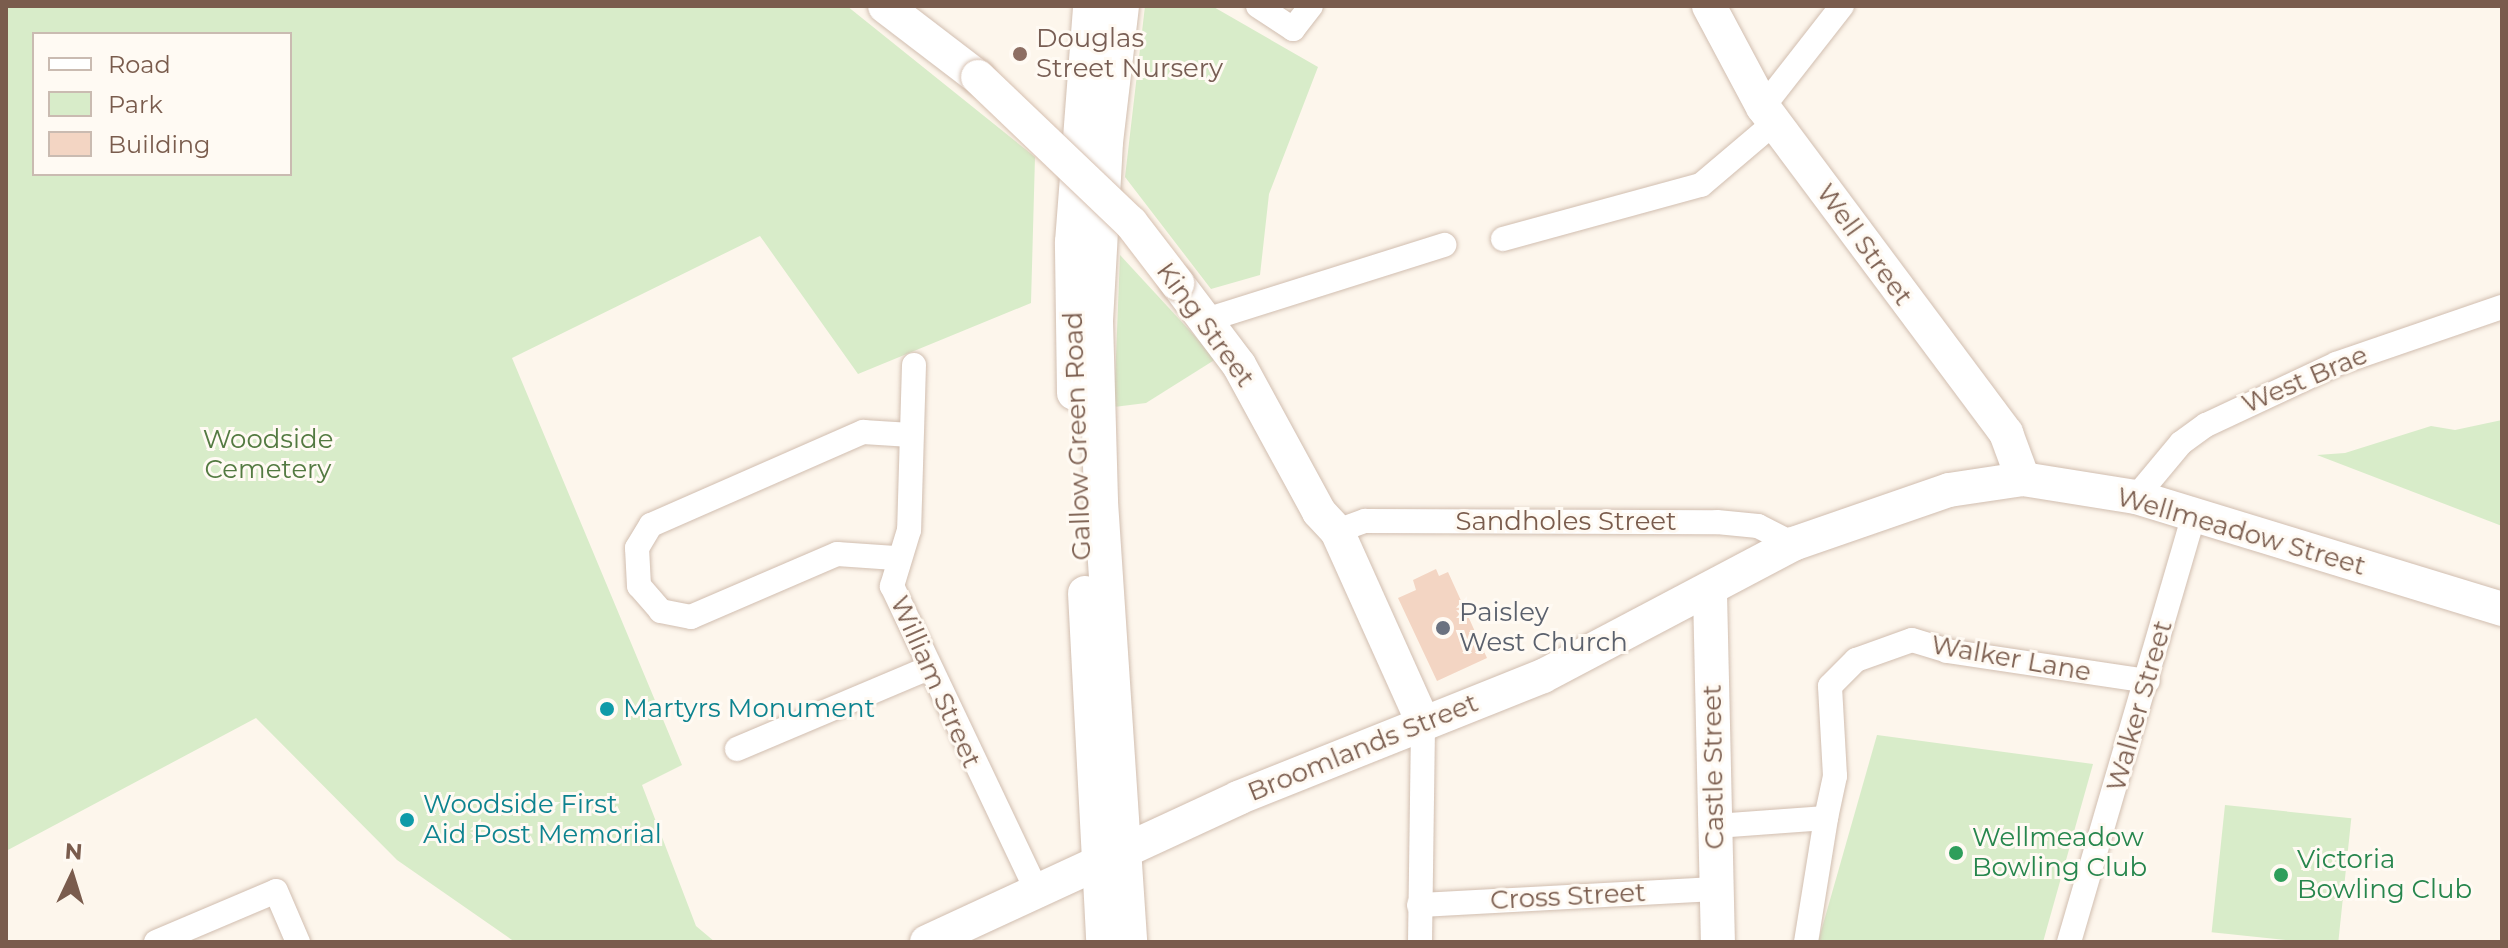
<!DOCTYPE html>
<style>
body{margin:0}
#map{position:relative;width:2508px;height:948px;overflow:hidden;background:#fdf6ec;font-family:Montserrat,sans-serif}
div>[style]{position:absolute}
.green>*{inset:0;background:#d8ecc9;transform-origin:0 0}
.building>*{inset:0;background:#f3d5c3}
.roads{filter:drop-shadow(0 0 2px #d1beb0) drop-shadow(0 0 2px #d1beb0)}
.street>*{height:24px;margin:-12px;padding:0 12px;transform-origin:12px;border-radius:12px;background:#fff}
.secondary>*{height:34px;margin:-17px;padding:0 17px;transform-origin:17px;border-radius:17px;background:#fff}
.bridges{filter:drop-shadow(0 0 2px #d6c0b0) drop-shadow(0 0 2px #d6c0b0)}
.secondary-bridge>*{height:34px;margin:-17px;padding:0 17px;transform-origin:17px;border-radius:17px;background:#fff}
.dots>*{width:22px;height:22px;translate:-50% -50%;box-sizing:border-box;border:4px solid #fffaf3;border-radius:50%}
span{translate:-50% -50%;white-space:nowrap;text-align:center;line-height:1.15;-webkit-text-stroke:6px #fffaf3;paint-order:stroke}
.education-label{font-size:26px;color:#785e54}
.left{translate:0 -50%;text-align:left}
.street-label{font-size:26px;color:#7a5c4d}
.park-label{font-size:26px;color:#537a41}
.worship-label{font-size:26px;color:#5b616d}
.culture-label{font-size:26px;color:#0d838f}
.leisure-label{font-size:26px;color:#27864d}
.frame{position:absolute;inset:0;border:8px solid #7a5c4d;pointer-events:none}
.legend{position:absolute;left:32px;top:32px;width:260px;height:144px;box-sizing:border-box;background:#fffaf3;border:2px solid #cabbb1;margin:0;padding:10px 14px;list-style:none;font-size:24px;color:#7a5c4d}
.legend li{display:flex;align-items:center;gap:16px;height:40px}
.legend b{width:40px;border:2px solid #cabbb1}
.north{position:absolute;left:32px;top:836px;width:80px;height:80px;-webkit-text-stroke:6px #fffaf3;paint-order:stroke;rotate:4deg;font-size:22px;font-weight:700;line-height:32px;text-align:center;color:#7a5c4d}
.north::after{content:'';display:block;margin:auto;width:28px;height:36px;background:#7a5c4d;clip-path:polygon(50% 0,100% 100%,50% 72%,0 100%)}
</style>
<div id="map">
<div class="green">
<i style="clip-path:polygon(evenodd,6px 6px,847px 6px,1035px 157px,1031px 303px,858px 374px,760px 236px,512px 358px,682px 765px,642px 785px,696px 926px,715px 942px,515px 942px,397px 860px,256px 718px,6px 851px,6px 6px,34px 34px,290px 34px,290px 174px,34px 174px,34px 34px)"></i>
<i style="clip-path:polygon(1145px 6px,1212px 6px,1318px 67px,1269px 194px,1260px 275px,1211px 289px,1125px 177px)"></i>
<i style="clip-path:polygon(1120px 255px,1216px 359px,1146px 403px,1114px 407px)"></i>
<i style="clip-path:polygon(2502px 420px,2502px 526px,2317px 455px,2345px 453px,2431px 426px,2455px 430px)"></i>
<i style="clip-path:polygon(1877px 735px,2093px 764px,2043px 942px,1818px 942px)"></i>
<i style="left:2225px;top:805px;width:127px;height:128px;rotate:6deg"></i>
</div>
<div class="building">
<i style="clip-path:polygon(1436px 569px,1439px 576px,1448px 572px,1487px 658px,1437px 681px,1398px 598px,1416px 590px,1413px 580px)"></i>
</div>
<div class="roads">
<div class="street">
<i style="left:1258px;top:6px;width:42px;rotate:33.3deg"></i>
<i style="left:1293px;top:29px;width:29px;rotate:-52deg"></i>
<i style="left:1763px;top:107px;width:128px;rotate:-52deg"></i>
<i style="left:1503px;top:239px;width:205px;rotate:-15.3deg"></i>
<i style="left:1701px;top:185px;width:96px;rotate:-40.3deg"></i>
<i style="left:1206px;top:320px;width:250px;rotate:-17.5deg"></i>
<i style="left:914px;top:365px;width:165px;rotate:91.7deg"></i>
<i style="left:909px;top:530px;width:59px;rotate:106.9deg"></i>
<i style="left:892px;top:586px;width:340px;rotate:64.6deg"></i>
<i style="left:2136px;top:497px;width:70px;rotate:-50.2deg"></i>
<i style="left:2181px;top:443px;width:31px;rotate:-36deg"></i>
<i style="left:2206px;top:425px;width:144px;rotate:-25.1deg"></i>
<i style="left:2336px;top:364px;width:176px;rotate:-19deg"></i>
<i style="left:1337px;top:531px;width:30px;rotate:-20deg"></i>
<i style="left:1365px;top:521px;width:352px;rotate:0.2deg"></i>
<i style="left:1717px;top:522px;width:41px;rotate:5.6deg"></i>
<i style="left:1758px;top:526px;width:39px;rotate:27deg"></i>
<i style="left:895px;top:558px;width:58px;rotate:-176.1deg"></i>
<i style="left:837px;top:554px;width:159px;rotate:156.7deg"></i>
<i style="left:691px;top:617px;width:31px;rotate:-169deg"></i>
<i style="left:661px;top:611px;width:33px;rotate:-131deg"></i>
<i style="left:639px;top:586px;width:38px;rotate:-93deg"></i>
<i style="left:637px;top:548px;width:27px;rotate:-59deg"></i>
<i style="left:651px;top:525px;width:232px;rotate:-23.7deg"></i>
<i style="left:863px;top:432px;width:48px;rotate:3.6deg"></i>
<i style="left:737px;top:749px;width:205px;rotate:-22.9deg"></i>
<i style="left:1716px;top:826px;width:110px;rotate:-4.2deg"></i>
<i style="left:1826px;top:818px;width:43px;rotate:-77.9deg"></i>
<i style="left:1835px;top:776px;width:90px;rotate:-93.2deg"></i>
<i style="left:1830px;top:686px;width:37px;rotate:-45deg"></i>
<i style="left:1856px;top:660px;width:59px;rotate:-19.7deg"></i>
<i style="left:1912px;top:640px;width:37px;rotate:17deg"></i>
<i style="left:1947px;top:651px;width:203px;rotate:8.5deg"></i>
<i style="left:1419px;top:905px;width:298px;rotate:-3.1deg"></i>
<i style="left:156px;top:942px;width:130px;rotate:-23deg"></i>
<i style="left:276px;top:891px;width:56px;rotate:66.7deg"></i>
<i style="left:1420px;top:942px;width:220px;rotate:-89.2deg"></i>
<i style="left:1806px;top:942px;width:126px;rotate:-80.8deg"></i>
<i style="left:2069px;top:942px;width:446px;rotate:-73.7deg"></i>
</div>
<div class="secondary">
<i style="left:885px;top:6px;width:117px;rotate:37.4deg"></i>
<i style="left:1122px;top:6px;width:137px;rotate:96.7deg"></i>
<i style="left:1106px;top:142px;width:179px;rotate:93.2deg"></i>
<i style="left:1096px;top:321px;width:181px;rotate:88.4deg"></i>
<i style="left:1101px;top:502px;width:441px;rotate:86.2deg"></i>
<i style="left:1709px;top:6px;width:115px;rotate:61.9deg"></i>
<i style="left:1763px;top:107px;width:407px;rotate:53.3deg"></i>
<i style="left:2006px;top:433px;width:49px;rotate:69.7deg"></i>
<i style="left:1177px;top:283px;width:103px;rotate:52.9deg"></i>
<i style="left:1239px;top:365px;width:167px;rotate:61.4deg"></i>
<i style="left:1319px;top:512px;width:26px;rotate:47deg"></i>
<i style="left:1337px;top:531px;width:209px;rotate:65.8deg"></i>
<i style="left:1074px;top:393px;width:151px;rotate:-90.8deg"></i>
<i style="left:1072px;top:242px;width:237px;rotate:-85.6deg"></i>
<i style="left:1085px;top:593px;width:349px;rotate:87deg"></i>
<i style="left:1710px;top:593px;width:349px;rotate:88.7deg"></i>
<i style="left:927px;top:942px;width:343px;rotate:-24.8deg"></i>
<i style="left:1238px;top:798px;width:328px;rotate:-21.8deg"></i>
<i style="left:1543px;top:676px;width:283px;rotate:-27.8deg"></i>
<i style="left:1793px;top:544px;width:165px;rotate:-19.1deg"></i>
<i style="left:1949px;top:490px;width:75px;rotate:-8.5deg"></i>
<i style="left:2023px;top:479px;width:114px;rotate:9.1deg"></i>
<i style="left:2136px;top:497px;width:383px;rotate:17deg"></i>
</div>
</div>
<div class="bridges">
<div class="secondary-bridge">
<i style="left:978px;top:77px;width:211px;rotate:43.7deg"></i>
<i style="left:1131px;top:223px;width:76px;rotate:52.5deg"></i>
</div>
</div>
<div class="dots">
<i style="left:1020px;top:54px;background:#8d6e63"></i>
<i style="left:1443px;top:628px;background:#6b7280"></i>
<i style="left:607px;top:709px;background:#0f9aa8"></i>
<i style="left:407px;top:820px;background:#0f9aa8"></i>
<i style="left:1956px;top:853px;background:#2e9e5b"></i>
<i style="left:2281px;top:875px;background:#2e9e5b"></i>
</div>
<div class="education-label">
<span class="left" style="left:1036px;top:54px">Douglas<br>Street Nursery</span>
</div>
<div class="street-label">
<span style="left:1864px;top:245px;rotate:54deg">Well Street</span>
<span style="left:1205px;top:325px;rotate:54deg">King Street</span>
<span style="left:2305px;top:380px;rotate:-23deg">West Brae</span>
<span style="left:1078px;top:436px;rotate:-92deg">Gallow Green Road</span>
<span style="left:1566px;top:522px">Sandholes Street</span>
<span style="left:2241px;top:532px;rotate:16deg">Wellmeadow Street</span>
<span style="left:2011px;top:659px;rotate:10deg">Walker Lane</span>
<span style="left:935px;top:682px;rotate:66deg">William Street</span>
<span style="left:2140px;top:706px;rotate:-74deg">Walker Street</span>
<span style="left:1363px;top:748px;rotate:-22deg">Broomlands Street</span>
<span style="left:1714px;top:767px;rotate:-91deg">Castle Street</span>
<span style="left:1568px;top:897px;rotate:-3deg">Cross Street</span>
</div>
<div class="park-label">
<span style="left:268px;top:455px">Woodside<br>Cemetery</span>
</div>
<div class="worship-label">
<span class="left" style="left:1459px;top:628px">Paisley<br>West Church</span>
</div>
<div class="culture-label">
<span class="left" style="left:623px;top:709px">Martyrs Monument</span>
<span class="left" style="left:423px;top:820px">Woodside First<br>Aid Post Memorial</span>
</div>
<div class="leisure-label">
<span class="left" style="left:1972px;top:853px">Wellmeadow<br>Bowling Club</span>
<span class="left" style="left:2297px;top:875px">Victoria<br>Bowling Club</span>
</div>
<div class="frame"></div>
<ul class="legend">
<li><b style="height:10px;background:#fff"></b>Road</li>
<li><b style="height:22px;background:#d8ecc9"></b>Park</li>
<li><b style="height:22px;background:#f3d5c3"></b>Building</li>
</ul>
<div class="north">N</div>
</div>
